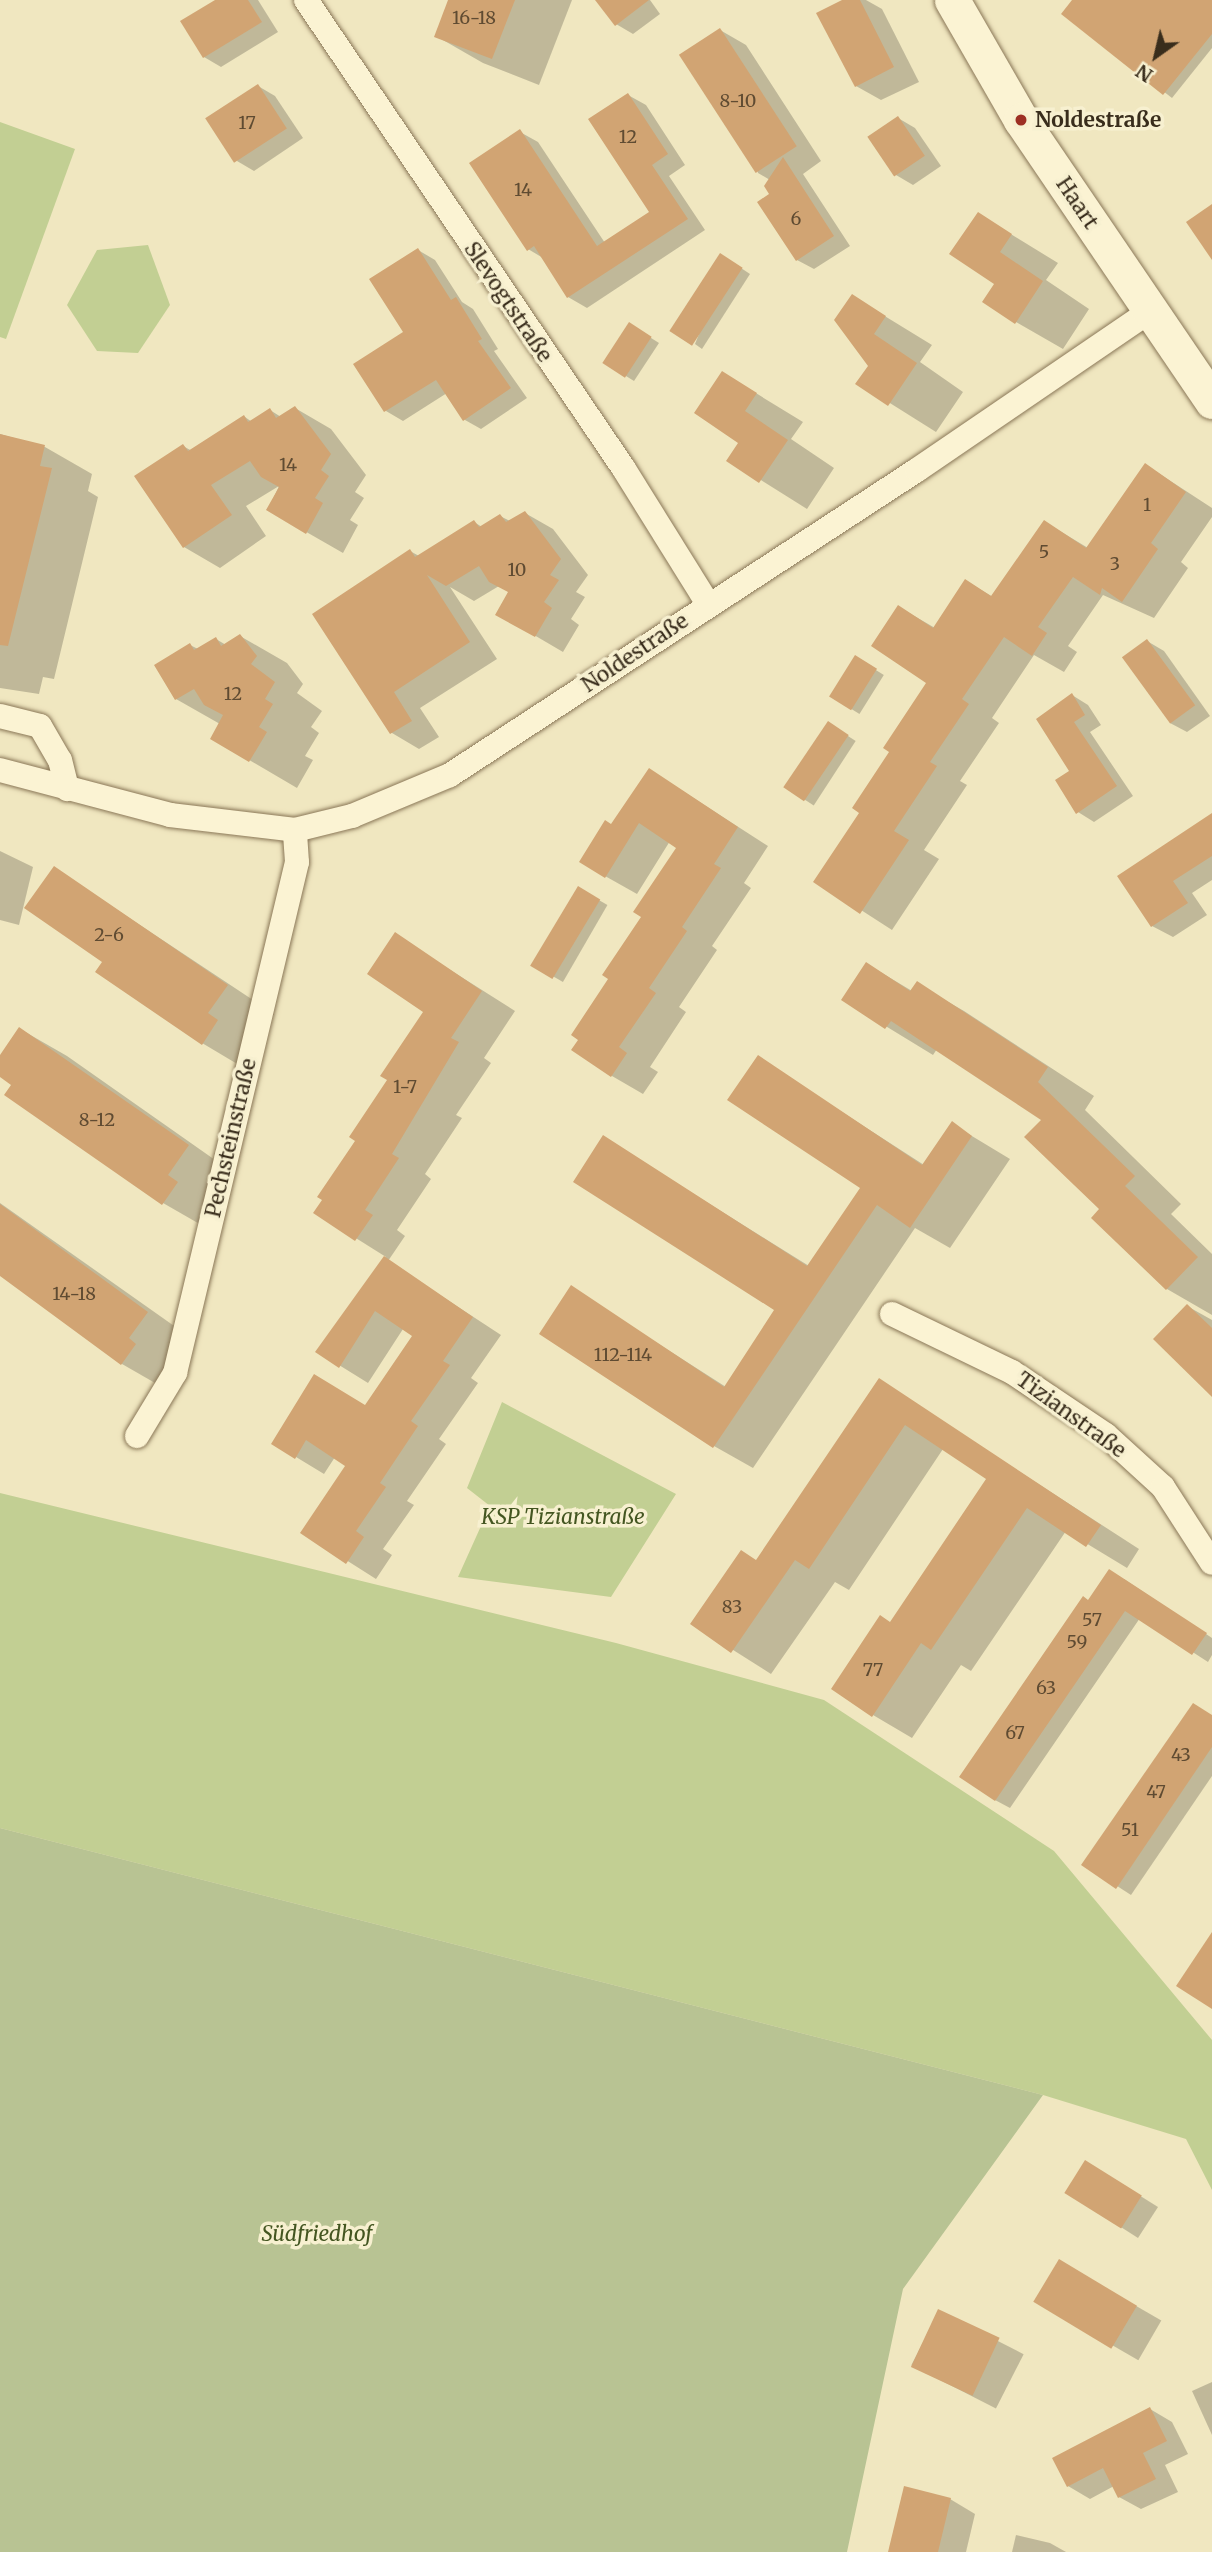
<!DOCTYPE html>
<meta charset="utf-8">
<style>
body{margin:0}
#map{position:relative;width:1212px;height:2552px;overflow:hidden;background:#f0e7c0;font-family:Merriweather,serif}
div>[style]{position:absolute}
.green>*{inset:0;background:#c2cf93}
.cemetery>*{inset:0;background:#b8c393}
.shadow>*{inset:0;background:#0003;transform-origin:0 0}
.building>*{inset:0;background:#d1a473;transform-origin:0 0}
.roads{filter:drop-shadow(0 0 2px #8a7757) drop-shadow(0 0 2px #8a7757)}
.minor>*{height:24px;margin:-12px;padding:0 12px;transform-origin:12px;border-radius:12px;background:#fbf3d3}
.secondary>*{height:35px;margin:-17.5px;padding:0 17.5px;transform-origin:17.5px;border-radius:17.5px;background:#fbf3d3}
.dots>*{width:19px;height:19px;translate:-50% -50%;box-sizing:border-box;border:4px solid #f7f0d0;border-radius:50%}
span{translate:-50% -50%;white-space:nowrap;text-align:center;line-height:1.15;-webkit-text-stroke:7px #f7f0d0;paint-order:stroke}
.number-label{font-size:18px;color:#5f4b32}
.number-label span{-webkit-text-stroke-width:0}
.poi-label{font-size:21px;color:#392d1c;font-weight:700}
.left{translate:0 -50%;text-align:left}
.street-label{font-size:21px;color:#392d1c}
.park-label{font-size:21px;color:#445621;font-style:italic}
.north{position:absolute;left:1121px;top:21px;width:70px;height:70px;-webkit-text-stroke:5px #f7f0d0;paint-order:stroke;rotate:214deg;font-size:19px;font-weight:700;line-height:28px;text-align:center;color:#392d1c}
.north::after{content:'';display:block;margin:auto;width:24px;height:32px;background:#392d1c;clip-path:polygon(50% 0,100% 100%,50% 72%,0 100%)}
</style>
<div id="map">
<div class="green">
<i style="clip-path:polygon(0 122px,75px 149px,6px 339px,0 337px)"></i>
<i style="clip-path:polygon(148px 245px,170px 305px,138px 353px,97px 351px,67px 305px,97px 250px)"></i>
<i style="clip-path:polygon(502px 1402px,676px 1494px,611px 1597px,458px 1577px,490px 1506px,467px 1488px)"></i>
<i style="clip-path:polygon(0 1493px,616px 1643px,824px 1700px,1054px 1851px,1212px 2040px,1212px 2190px,1186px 2139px,1043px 2095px,0 1828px)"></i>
</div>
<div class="cemetery">
<i style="clip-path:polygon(0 1828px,1043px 2095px,903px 2289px,847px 2552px,0 2552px)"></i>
</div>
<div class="shadow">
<i style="clip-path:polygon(218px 0,258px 0,278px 32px,221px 67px,204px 57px)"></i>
<i style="clip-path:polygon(450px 0,572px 0,539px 85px,483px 63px,436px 36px)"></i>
<i style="clip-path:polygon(597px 0,650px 0,660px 14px,633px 34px,616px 24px)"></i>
<i style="clip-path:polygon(845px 0,866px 0,882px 9px,919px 82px,881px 100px,856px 86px)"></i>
<i style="clip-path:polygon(1074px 0,1212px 0,1212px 48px,1172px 98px,1063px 14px)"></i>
<i style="clip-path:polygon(720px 30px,746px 45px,821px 161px,803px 174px,850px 246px,814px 269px,797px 260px,770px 180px,758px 173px)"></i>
<i style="clip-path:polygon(258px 86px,275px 96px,303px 138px,254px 171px,237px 161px)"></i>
<i style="clip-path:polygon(628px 95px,646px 105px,685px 165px,669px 176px,705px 230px,587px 308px,568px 297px,543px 258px,528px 249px,520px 132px,538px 142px,605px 243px,652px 213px)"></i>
<i style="clip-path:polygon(898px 118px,915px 128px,941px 166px,913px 185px,896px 175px)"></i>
<i style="clip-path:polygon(978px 214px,1058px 263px,1046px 280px,1089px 309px,1063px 349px,1016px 322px,996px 283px)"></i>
<i style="clip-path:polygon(418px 250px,435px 260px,462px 302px,473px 309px,498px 349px,494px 351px,527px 398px,481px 429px,465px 420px,447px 393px,403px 421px,386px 411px,405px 333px)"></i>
<i style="clip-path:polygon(729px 260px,750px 274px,702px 349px,695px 344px)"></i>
<i style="clip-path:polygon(852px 296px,932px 345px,920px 362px,963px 392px,936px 432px,858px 383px,870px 366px)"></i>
<i style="clip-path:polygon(637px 329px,659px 343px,634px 381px,605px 363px)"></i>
<i style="clip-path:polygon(723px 373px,803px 422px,791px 439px,834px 468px,807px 509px,729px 460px,741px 442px)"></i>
<i style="clip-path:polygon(295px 408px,331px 429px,366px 475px,355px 492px,364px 498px,350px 520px,358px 525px,343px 553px,268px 510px,279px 486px,246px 506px,266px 536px,220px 568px,184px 547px,183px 446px,192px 451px,245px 417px,252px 422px,270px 410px,281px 417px)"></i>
<i style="clip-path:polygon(0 434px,45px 447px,92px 474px,88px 491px,98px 497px,54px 679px,43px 677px,39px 694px,0 688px)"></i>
<i style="clip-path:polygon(1146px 465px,1212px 508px,1212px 517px,1181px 562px,1188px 568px,1154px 618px,1103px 595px,1068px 646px,1077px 652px,1064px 672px,1034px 655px,992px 718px,999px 723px,960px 781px,967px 785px,924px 850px,939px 859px,892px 930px,816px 881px,861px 812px,929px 682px,899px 607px,935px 628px,966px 581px,993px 597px,1045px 522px,1088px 548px)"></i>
<i style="clip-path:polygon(525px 513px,553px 529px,588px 575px,576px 592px,585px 597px,571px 619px,579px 625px,563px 652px,498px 614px,510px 592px,499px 586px,474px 601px,450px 587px,497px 659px,420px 708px,439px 737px,419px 749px,392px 733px,315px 614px,410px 551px,419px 556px,474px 522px,482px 527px,500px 516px,510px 521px)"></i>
<i style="clip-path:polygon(240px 636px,287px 663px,303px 684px,297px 693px,322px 711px,311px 727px,319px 733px,305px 756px,313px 760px,297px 788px,212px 738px,220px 724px,176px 699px,190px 645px,198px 649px,216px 639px,226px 645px)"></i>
<i style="clip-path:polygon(1147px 641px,1164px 651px,1210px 716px,1187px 732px,1170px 723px)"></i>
<i style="left:855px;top:657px;width:34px;height:46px;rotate:32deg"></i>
<i style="clip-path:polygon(1072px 695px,1088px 705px,1101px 725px,1090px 732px,1133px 796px,1094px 822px,1078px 812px,1071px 771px)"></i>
<i style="left:828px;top:723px;width:33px;height:77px;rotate:33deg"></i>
<i style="clip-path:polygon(650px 770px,768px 846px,744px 883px,751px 888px,712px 946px,717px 950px,679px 1007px,686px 1012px,650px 1067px,658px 1072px,643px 1094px,612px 1076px,611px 979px,679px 847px,670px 841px,637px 894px,605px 876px,612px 826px)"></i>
<i style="clip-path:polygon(1212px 815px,1212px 880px,1192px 893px,1207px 915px,1173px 937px,1152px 926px,1119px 876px)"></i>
<i style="clip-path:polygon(0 851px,33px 867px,19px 925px,0 920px)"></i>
<i style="clip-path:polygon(54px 868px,274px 1014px,254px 1042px,249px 1071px,202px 1043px,105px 962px)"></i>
<i style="left:578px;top:888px;width:34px;height:89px;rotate:30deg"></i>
<i style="clip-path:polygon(395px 935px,515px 1011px,484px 1058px,491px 1063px,456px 1115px,462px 1118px,425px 1174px,431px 1179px,397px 1230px,405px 1236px,388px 1261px,501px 1335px,471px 1378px,478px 1383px,439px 1439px,446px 1444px,407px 1501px,414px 1505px,383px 1549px,392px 1555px,376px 1579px,302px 1532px,347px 1466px,335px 1457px,324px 1474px,273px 1443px,366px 1407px,414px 1336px,403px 1329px,368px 1383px,318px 1352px,386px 1257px,316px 1213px,426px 1011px)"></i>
<i style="clip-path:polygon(867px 964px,912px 991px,917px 984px,964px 1011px,1094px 1096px,1085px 1110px,1181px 1204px,1171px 1214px,1212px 1254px,1212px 1315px,1167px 1289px,1093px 1218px,1102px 1209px,1044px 1119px,937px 1049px,933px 1055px,843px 1000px)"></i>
<i style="clip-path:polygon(20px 1029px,67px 1056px,235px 1174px,214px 1204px,210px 1230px,163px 1203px,0 1075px,0 1058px)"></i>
<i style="clip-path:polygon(758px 1058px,924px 1165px,952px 1124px,1010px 1159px,950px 1248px,915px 1228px,753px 1468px,714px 1446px,571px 1288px,726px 1387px,777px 1310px,604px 1138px,809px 1266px,862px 1187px)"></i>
<i style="clip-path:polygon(0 1203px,194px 1340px,169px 1391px,122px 1364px,0 1274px)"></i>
<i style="clip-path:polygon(1187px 1306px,1212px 1320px,1212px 1395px)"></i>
<i style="clip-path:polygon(879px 1381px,1139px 1549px,1127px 1568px,1066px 1531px,971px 1671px,961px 1665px,912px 1738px,873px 1715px,891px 1624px,989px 1479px,943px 1449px,849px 1590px,835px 1582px,771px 1674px,692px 1624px,758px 1561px)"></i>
<i style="clip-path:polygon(1124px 1579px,1212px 1638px,1212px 1655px,1208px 1662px,1140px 1618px,1010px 1808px,995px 1800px,1089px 1602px)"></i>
<i style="clip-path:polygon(1212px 1716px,1212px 1776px,1131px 1895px,1083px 1864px)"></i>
<i style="clip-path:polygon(1102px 2172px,1158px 2207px,1138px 2238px,1066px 2192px)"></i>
<i style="left:1060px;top:2262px;width:117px;height:46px;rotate:30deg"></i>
<i style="left:939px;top:2311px;width:95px;height:61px;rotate:27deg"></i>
<i style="clip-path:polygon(1212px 2382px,1212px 2435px,1192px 2391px)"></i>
<i style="clip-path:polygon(1150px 2409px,1172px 2422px,1188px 2454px,1165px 2465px,1178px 2492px,1141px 2509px,1119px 2497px,1114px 2486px,1090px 2499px,1068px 2486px)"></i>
<i style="clip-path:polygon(950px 2499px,975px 2514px,966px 2552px,890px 2552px)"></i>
<i style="clip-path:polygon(1016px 2535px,1050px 2543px,1066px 2552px,1012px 2552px)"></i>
</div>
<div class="building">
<i style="clip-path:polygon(215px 0,248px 0,262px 22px,203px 58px,180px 21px)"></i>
<i style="clip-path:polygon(448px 0,515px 0,492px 59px,434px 37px)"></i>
<i style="clip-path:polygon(595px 0,649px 0,615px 26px)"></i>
<i style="clip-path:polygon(842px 0,860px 0,894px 67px,855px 87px,816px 13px)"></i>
<i style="clip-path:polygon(1072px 0,1212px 0,1212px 34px,1163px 95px,1061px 14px)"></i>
<i style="left:720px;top:28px;width:141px;height:49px;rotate:57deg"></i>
<i style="left:258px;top:84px;width:53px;height:63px;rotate:57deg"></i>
<i style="clip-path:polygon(628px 93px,668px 154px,652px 165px,688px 219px,567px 298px,534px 246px,527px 251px,469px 163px,520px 129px,597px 246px,649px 212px,588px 119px)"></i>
<i style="left:898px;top:116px;width:48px;height:37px;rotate:56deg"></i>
<i style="clip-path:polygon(783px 157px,834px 236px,796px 261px,757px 202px,769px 194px,764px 186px)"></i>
<i style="clip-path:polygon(1212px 204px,1212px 260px,1186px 222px)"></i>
<i style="clip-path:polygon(978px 212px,1012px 234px,1000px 252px,1043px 281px,1015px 324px,982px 302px,994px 284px,949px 254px)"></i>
<i style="clip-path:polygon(418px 248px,451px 300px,456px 297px,482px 339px,478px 341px,511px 388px,463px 421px,436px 380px,384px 412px,353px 364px,403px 332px,369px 279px)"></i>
<i style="left:720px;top:253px;width:27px;height:93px;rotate:33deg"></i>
<i style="clip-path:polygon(852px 294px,886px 316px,874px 334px,917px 363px,888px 406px,855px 384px,868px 366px,834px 320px)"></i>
<i style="left:629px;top:322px;width:27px;height:49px;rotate:33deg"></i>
<i style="clip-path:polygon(722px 371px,757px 393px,745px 411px,788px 440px,759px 483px,726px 461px,738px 443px,694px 413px)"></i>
<i style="clip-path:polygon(295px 406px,331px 454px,321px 470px,329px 476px,315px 498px,323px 503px,306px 534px,266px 510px,279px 487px,261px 477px,250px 461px,211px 485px,232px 515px,183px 548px,134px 476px,183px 444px,188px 451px,244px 415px,248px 422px,270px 408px,276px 418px)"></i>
<i style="clip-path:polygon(0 434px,45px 445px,40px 466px,52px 468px,8px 646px,0 645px)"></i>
<i style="clip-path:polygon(1145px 463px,1186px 492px,1151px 543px,1158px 549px,1122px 602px,1102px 588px,1100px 595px,1073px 577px,1038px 627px,1047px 633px,1032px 656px,1004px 637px,962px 699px,969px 704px,930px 762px,937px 766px,894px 831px,909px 840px,860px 914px,813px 882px,859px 813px,852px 808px,889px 752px,883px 748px,926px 683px,871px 646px,898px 605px,933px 628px,965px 579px,991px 596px,1044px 520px,1086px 548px)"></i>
<i style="clip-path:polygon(525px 511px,561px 559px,550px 575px,559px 580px,544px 602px,552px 608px,535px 637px,495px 615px,508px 592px,489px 582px,479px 566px,446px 586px,427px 575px,470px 642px,394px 692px,412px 721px,390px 734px,312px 614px,410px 549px,415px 557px,474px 520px,479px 527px,500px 514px,506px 522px)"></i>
<i style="clip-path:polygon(240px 634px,257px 656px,251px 664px,275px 682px,265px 699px,273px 704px,259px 727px,267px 732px,249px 762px,210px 739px,223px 715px,204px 705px,194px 689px,175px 700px,154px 665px,190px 643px,194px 650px,216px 637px,221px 646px)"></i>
<i style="left:1147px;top:639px;width:82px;height:31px;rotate:54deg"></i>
<i style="left:855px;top:655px;width:26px;height:49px;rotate:32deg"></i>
<i style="clip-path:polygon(1072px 693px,1085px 715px,1074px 722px,1117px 786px,1076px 814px,1055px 780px,1069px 771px,1036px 719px)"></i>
<i style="left:828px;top:721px;width:25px;height:80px;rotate:34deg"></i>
<i style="clip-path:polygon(649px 768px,738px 827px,714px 864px,721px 868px,682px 927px,687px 931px,649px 988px,656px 993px,619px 1047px,627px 1053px,611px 1077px,571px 1050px,578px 1040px,571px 1035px,608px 979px,602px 975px,641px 917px,633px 912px,676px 848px,639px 823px,605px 878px,579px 862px,605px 820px,611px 824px)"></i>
<i style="clip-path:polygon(1212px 813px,1212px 856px,1173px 881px,1188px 903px,1151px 927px,1117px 876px)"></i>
<i style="clip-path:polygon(54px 866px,228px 985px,208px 1013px,218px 1020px,202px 1045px,95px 972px,102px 962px,24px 908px)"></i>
<i style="left:578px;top:886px;width:26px;height:93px;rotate:31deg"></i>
<i style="clip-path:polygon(395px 932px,482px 991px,451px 1038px,459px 1042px,392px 1154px,399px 1158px,365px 1210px,373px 1215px,355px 1241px,313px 1213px,322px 1200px,317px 1197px,355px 1141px,349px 1137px,387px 1080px,380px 1076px,423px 1012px,367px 974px)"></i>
<i style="clip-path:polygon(866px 962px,910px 991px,917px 981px,1048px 1067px,1038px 1082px,1135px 1176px,1125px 1186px,1198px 1257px,1166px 1290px,1091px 1218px,1099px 1209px,1024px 1137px,1041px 1120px,891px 1021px,885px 1029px,841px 1000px)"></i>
<i style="clip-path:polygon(19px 1027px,189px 1145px,168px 1175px,178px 1182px,162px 1205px,4px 1095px,11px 1085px,0 1077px,0 1055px)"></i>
<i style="clip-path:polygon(758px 1055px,922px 1165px,952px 1121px,972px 1136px,910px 1228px,877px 1205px,713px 1448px,539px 1334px,571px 1285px,724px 1387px,774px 1310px,573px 1182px,603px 1135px,807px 1266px,860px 1188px,727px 1100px)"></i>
<i style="clip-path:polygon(0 1204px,148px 1312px,129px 1338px,136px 1344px,121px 1365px,0 1276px)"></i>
<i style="clip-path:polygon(384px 1256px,473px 1317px,443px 1361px,450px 1365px,411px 1421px,418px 1426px,380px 1483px,386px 1487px,356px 1531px,364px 1537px,346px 1564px,300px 1533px,345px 1466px,306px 1440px,295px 1459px,271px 1444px,314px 1374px,365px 1405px,412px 1336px,375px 1311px,339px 1368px,315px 1352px)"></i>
<i style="clip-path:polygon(1187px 1304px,1212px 1328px,1212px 1397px,1153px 1339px)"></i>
<i style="clip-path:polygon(879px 1378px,1101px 1525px,1086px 1547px,1027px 1508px,931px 1650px,921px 1643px,872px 1717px,831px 1689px,880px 1615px,890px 1622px,986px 1479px,905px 1425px,809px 1569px,795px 1560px,731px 1653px,690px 1624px,741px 1550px,756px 1560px)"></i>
<i style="clip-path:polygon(1109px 1569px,1207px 1633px,1192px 1655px,1125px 1611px,995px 1801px,959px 1777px,1083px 1596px,1088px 1600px)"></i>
<i style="clip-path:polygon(1193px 1703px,1212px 1715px,1212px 1747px,1116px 1889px,1081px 1865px)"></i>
<i style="clip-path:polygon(1212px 1932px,1212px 2009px,1176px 1986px)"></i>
<i style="left:1085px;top:2160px;width:67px;height:39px;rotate:32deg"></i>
<i style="left:1059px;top:2259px;width:91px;height:50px;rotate:31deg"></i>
<i style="left:938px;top:2309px;width:68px;height:64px;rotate:25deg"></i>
<i style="clip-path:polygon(1150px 2407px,1167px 2441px,1143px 2453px,1156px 2479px,1118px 2498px,1103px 2468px,1067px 2487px,1052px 2458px)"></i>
<i style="clip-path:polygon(904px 2486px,951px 2498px,938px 2552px,888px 2552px)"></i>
</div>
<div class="roads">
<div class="minor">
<i style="left:306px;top:0;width:567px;rotate:55.86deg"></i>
<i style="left:624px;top:469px;width:159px;rotate:58.1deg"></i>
<i style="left:0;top:716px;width:41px;rotate:14deg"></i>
<i style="left:40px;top:726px;width:39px;rotate:60deg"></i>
<i style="left:60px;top:760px;width:30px;rotate:76deg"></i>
<i style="left:0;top:770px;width:176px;rotate:14.8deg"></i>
<i style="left:170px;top:815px;width:126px;rotate:6.8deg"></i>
<i style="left:295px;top:830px;width:59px;rotate:-13.8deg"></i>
<i style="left:352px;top:816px;width:106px;rotate:-22.7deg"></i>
<i style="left:450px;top:775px;width:558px;rotate:-33.15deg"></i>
<i style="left:917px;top:470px;width:282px;rotate:-34.3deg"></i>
<i style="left:892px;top:1314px;width:133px;rotate:25.8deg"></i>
<i style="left:1012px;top:1372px;width:113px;rotate:33.8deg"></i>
<i style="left:1106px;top:1435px;width:77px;rotate:42.4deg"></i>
<i style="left:1163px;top:1487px;width:90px;rotate:57.2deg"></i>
<i style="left:137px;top:1436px;width:74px;rotate:-58.9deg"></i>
<i style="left:175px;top:1373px;width:525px;rotate:-76.57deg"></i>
<i style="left:297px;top:862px;width:32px;rotate:-94deg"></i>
</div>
<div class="secondary">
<i style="left:952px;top:0;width:138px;rotate:60.1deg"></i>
<i style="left:1021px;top:120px;width:340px;rotate:55.8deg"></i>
</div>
</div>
<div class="dots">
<i style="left:1021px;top:120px;background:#9d2f23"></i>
</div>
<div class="number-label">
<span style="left:474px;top:18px">16-18</span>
<span style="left:738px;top:101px">8-10</span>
<span style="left:247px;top:123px">17</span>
<span style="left:628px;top:137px">12</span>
<span style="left:523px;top:190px">14</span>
<span style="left:796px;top:219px">6</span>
<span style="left:288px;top:465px">14</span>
<span style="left:1147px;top:505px">1</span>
<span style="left:1044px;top:552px">5</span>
<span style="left:1115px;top:564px">3</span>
<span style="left:517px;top:570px">10</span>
<span style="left:233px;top:694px">12</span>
<span style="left:109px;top:935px">2-6</span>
<span style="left:405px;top:1087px">1-7</span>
<span style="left:97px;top:1120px">8-12</span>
<span style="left:74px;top:1294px">14-18</span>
<span style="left:623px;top:1355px">112-114</span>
<span style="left:732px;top:1607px">83</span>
<span style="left:1092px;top:1620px">57</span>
<span style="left:1077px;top:1642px">59</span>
<span style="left:873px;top:1670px">77</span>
<span style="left:1046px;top:1688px">63</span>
<span style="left:1015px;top:1733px">67</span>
<span style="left:1181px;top:1755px">43</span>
<span style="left:1156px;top:1792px">47</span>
<span style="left:1130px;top:1830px">51</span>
</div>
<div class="poi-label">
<span class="left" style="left:1035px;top:120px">Noldestraße</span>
</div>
<div class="street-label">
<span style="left:1077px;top:203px;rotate:56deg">Haart</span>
<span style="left:508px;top:302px;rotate:56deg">Slevogtstraße</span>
<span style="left:635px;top:653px;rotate:-34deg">Noldestraße</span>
<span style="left:231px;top:1138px;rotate:-77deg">Pechsteinstraße</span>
<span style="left:1071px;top:1415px;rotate:36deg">Tizianstraße</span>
</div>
<div class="park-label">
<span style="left:563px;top:1517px">KSP Tizianstraße</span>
<span style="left:317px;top:2234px">Südfriedhof</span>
</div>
<div class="north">N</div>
</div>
